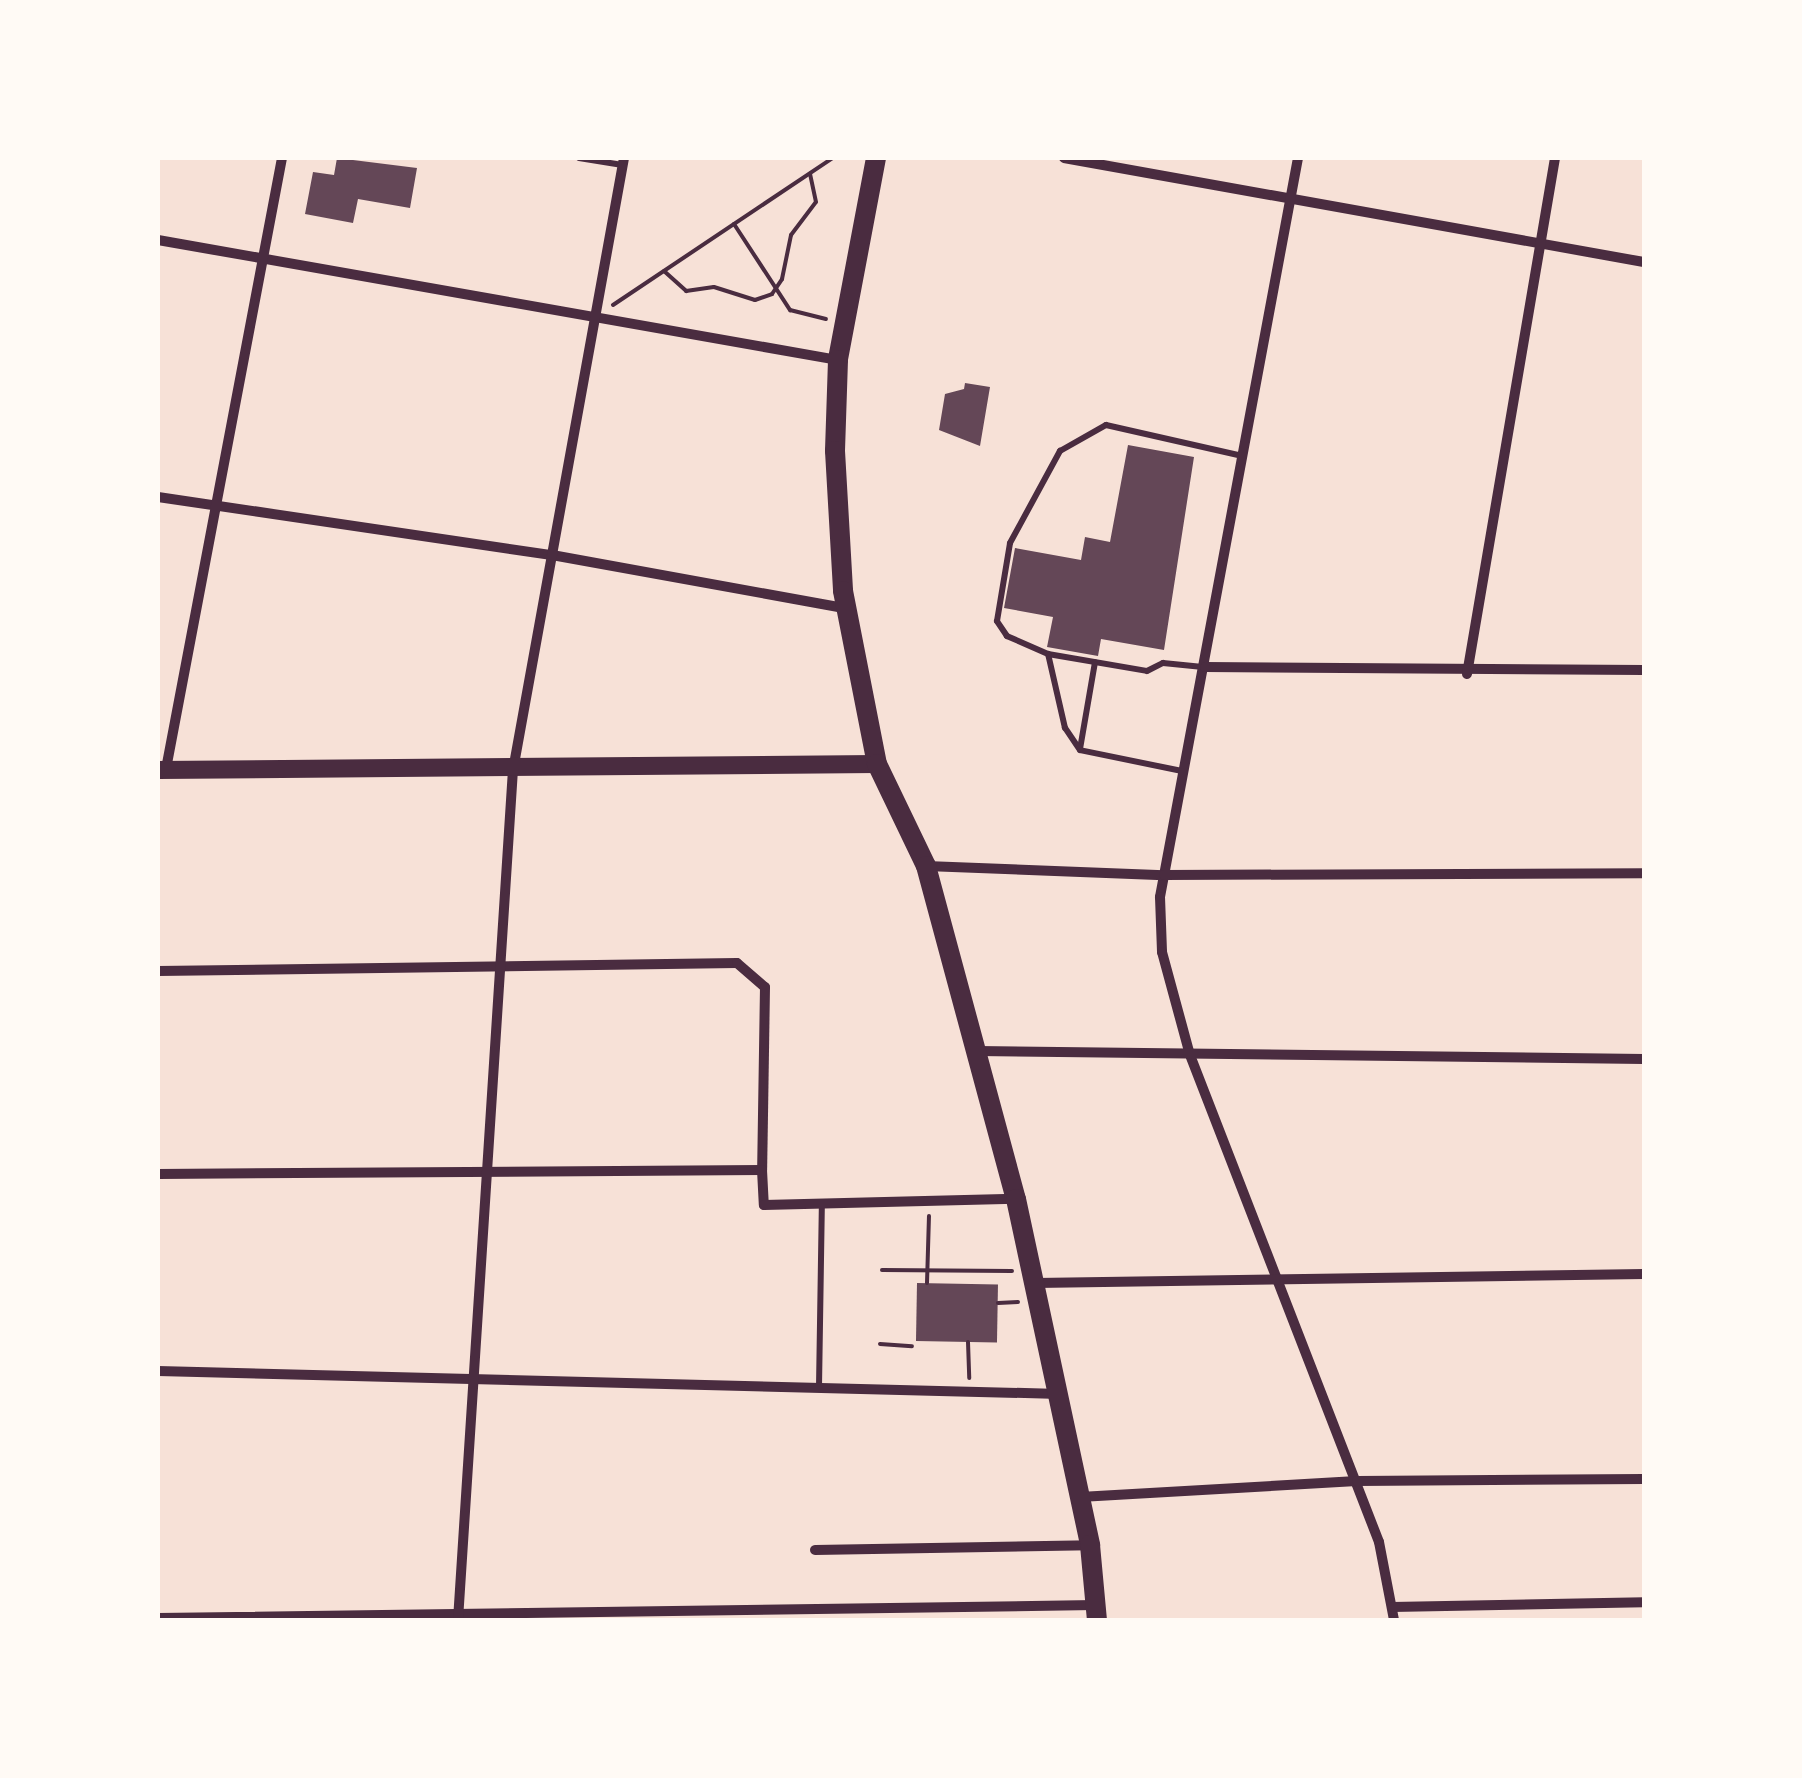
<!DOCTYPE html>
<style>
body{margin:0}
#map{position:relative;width:1802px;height:1778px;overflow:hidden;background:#f7e1d7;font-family:"Space Grotesk",sans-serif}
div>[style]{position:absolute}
.building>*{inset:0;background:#644757;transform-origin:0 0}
.path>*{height:4px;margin:-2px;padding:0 2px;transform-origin:2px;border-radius:2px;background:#4a2c40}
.service>*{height:6px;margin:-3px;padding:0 3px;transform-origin:3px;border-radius:3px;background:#4a2c40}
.minor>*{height:10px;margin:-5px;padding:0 5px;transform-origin:5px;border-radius:5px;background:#4a2c40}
.tertiary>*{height:18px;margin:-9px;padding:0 9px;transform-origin:9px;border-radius:9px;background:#4a2c40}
.secondary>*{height:20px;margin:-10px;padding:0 10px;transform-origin:10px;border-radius:10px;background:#4a2c40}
span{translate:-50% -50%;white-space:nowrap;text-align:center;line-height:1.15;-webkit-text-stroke:8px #fffaf5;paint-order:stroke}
.frame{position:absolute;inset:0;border:160px solid #fffaf5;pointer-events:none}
</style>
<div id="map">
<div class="building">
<i style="clip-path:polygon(337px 158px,417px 168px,410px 208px,358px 199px,353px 223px,305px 214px,313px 172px,334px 175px)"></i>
<i style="clip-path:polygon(965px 383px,990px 387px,980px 446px,939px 430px,945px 394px,964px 389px)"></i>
<i style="clip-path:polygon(1128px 445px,1194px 457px,1164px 650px,1101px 639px,1098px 656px,1047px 647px,1053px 617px,1004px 608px,1015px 548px,1081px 560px,1085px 537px,1110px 542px)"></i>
<i style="left:917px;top:1283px;width:81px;height:58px;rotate:1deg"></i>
</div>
<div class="path">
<i style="left:734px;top:224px;width:103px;rotate:56.9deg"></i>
<i style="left:790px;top:310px;width:37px;rotate:14deg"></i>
<i style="left:664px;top:271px;width:30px;rotate:42deg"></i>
<i style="left:686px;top:291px;width:28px;rotate:-8deg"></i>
<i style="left:714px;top:287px;width:43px;rotate:17.6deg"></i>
<i style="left:755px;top:300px;width:18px;rotate:-19deg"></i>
<i style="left:772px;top:294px;width:18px;rotate:-56deg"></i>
<i style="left:782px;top:279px;width:45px;rotate:-78.4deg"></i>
<i style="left:791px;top:235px;width:41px;rotate:-52.9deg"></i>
<i style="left:816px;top:202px;width:29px;rotate:-102deg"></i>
<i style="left:613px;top:305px;width:265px;rotate:-33.8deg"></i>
<i style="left:882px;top:1270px;width:130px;rotate:0.4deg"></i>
<i style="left:927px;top:1283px;width:67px;rotate:-88.3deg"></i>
<i style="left:998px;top:1303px;width:20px;rotate:-3deg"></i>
<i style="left:968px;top:1342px;width:36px;rotate:88deg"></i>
<i style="left:880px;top:1344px;width:32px;rotate:4deg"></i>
</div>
<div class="service">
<i style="left:579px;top:158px;width:44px;rotate:9.2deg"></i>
<i style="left:1048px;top:654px;width:100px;rotate:9.7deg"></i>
<i style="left:1147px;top:671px;width:18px;rotate:-27deg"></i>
<i style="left:1163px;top:663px;width:40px;rotate:5.7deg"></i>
<i style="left:1080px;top:749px;width:88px;rotate:-80.2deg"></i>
<i style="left:1182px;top:771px;width:104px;rotate:-168.4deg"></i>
<i style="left:1080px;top:750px;width:27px;rotate:-124deg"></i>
<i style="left:1065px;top:728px;width:76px;rotate:-102.9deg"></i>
<i style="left:1048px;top:654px;width:45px;rotate:-156.3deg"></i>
<i style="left:1007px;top:636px;width:18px;rotate:-124deg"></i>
<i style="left:997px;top:621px;width:79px;rotate:-80.5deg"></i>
<i style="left:1010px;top:543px;width:105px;rotate:-61.5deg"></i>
<i style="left:1060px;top:451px;width:53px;rotate:-29.5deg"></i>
<i style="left:1106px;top:425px;width:140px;rotate:12.8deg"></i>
<i style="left:819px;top:1387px;width:182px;rotate:-89.1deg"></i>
</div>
<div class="minor">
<i style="left:1064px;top:158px;width:589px;rotate:10.17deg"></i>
<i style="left:1298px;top:158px;width:752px;rotate:100.58deg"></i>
<i style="left:1160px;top:897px;width:55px;rotate:87.9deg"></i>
<i style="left:1162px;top:952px;width:107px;rotate:74.8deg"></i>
<i style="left:1190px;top:1055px;width:522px;rotate:68.79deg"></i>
<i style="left:1379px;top:1542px;width:79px;rotate:79.1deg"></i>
<i style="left:158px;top:240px;width:691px;rotate:10.01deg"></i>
<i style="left:158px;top:497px;width:398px;rotate:8.4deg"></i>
<i style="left:552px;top:555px;width:298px;rotate:10.3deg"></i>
<i style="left:1205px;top:667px;width:439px;rotate:0.4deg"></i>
<i style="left:1467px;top:674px;width:523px;rotate:-80.32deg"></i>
<i style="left:166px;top:769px;width:622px;rotate:-79.25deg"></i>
<i style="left:926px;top:866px;width:238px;rotate:2.2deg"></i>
<i style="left:1164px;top:875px;width:480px;rotate:-0.2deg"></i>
<i style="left:158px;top:971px;width:579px;rotate:-0.79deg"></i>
<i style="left:737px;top:963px;width:37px;rotate:41deg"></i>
<i style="left:765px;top:987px;width:183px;rotate:90.9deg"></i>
<i style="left:977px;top:1051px;width:667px;rotate:0.69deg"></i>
<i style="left:158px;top:1174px;width:604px;rotate:-0.38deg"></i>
<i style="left:762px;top:1170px;width:35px;rotate:87deg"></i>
<i style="left:764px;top:1205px;width:251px;rotate:-1.4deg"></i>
<i style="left:1036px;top:1283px;width:608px;rotate:-0.85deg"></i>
<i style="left:158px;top:1371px;width:902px;rotate:1.46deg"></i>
<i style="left:1080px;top:1497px;width:277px;rotate:-3.3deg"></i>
<i style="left:1357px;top:1481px;width:287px;rotate:-0.4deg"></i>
<i style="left:815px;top:1550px;width:274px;rotate:-1deg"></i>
<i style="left:1392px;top:1607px;width:252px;rotate:-1.1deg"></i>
<i style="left:158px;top:1618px;width:937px;rotate:-0.79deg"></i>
<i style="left:458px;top:1620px;width:852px;rotate:-86.3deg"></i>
<i style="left:513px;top:770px;width:622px;rotate:-79.72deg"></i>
</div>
<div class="tertiary">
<i style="left:158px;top:770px;width:719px;rotate:-0.48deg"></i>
</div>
<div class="secondary">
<i style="left:876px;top:158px;width:206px;rotate:100.7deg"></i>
<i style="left:838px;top:360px;width:91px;rotate:91.9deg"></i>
<i style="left:835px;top:451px;width:140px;rotate:86.7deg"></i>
<i style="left:843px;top:591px;width:176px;rotate:78.9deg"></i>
<i style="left:877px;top:764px;width:113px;rotate:64.3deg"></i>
<i style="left:926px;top:866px;width:345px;rotate:74.9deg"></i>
<i style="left:1016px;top:1199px;width:354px;rotate:77.9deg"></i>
<i style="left:1090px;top:1545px;width:75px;rotate:84.7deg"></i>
</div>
<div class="frame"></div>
</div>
